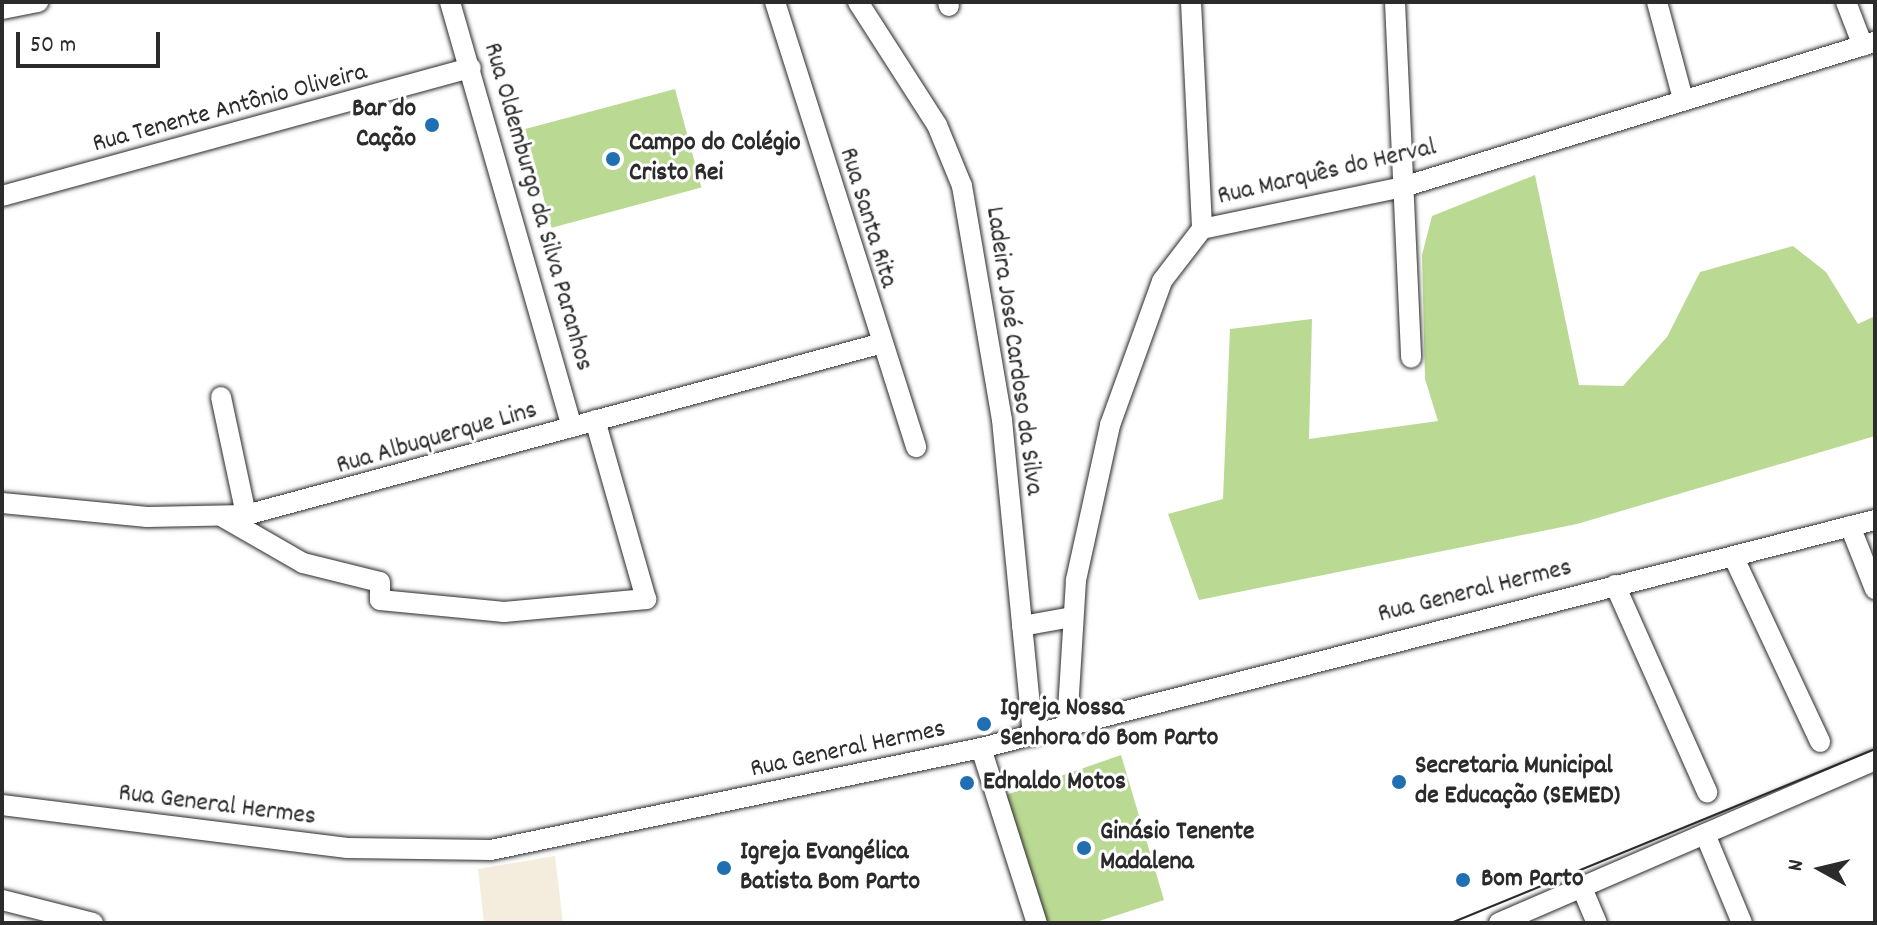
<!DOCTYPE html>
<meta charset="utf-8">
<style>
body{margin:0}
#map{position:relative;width:1877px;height:925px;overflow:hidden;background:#fff;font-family:Dekko,sans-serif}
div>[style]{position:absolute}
.built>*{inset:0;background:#f4ecdd}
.green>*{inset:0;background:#bad992;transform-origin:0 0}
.roads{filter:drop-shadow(0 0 2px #2b2b2b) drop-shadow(0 0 2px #2b2b2b)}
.minor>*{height:20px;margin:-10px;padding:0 10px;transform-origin:10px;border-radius:10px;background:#fff}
.tram>*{height:2px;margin:-1px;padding:0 1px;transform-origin:1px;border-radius:1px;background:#2b2b2b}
.dots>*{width:22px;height:22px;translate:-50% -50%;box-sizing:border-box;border:4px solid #fff;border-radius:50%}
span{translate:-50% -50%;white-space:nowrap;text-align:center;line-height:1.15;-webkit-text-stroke:6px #fff;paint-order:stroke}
.street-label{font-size:26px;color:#2b2b2b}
.poi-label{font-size:26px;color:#2b2b2b;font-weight:700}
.right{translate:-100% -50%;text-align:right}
.left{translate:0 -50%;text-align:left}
.frame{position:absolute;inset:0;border:4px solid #2b2b2b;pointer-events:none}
.north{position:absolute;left:1781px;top:829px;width:80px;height:80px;-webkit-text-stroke:6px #fff;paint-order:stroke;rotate:278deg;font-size:22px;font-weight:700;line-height:32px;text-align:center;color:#2b2b2b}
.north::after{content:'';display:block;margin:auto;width:28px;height:36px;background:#2b2b2b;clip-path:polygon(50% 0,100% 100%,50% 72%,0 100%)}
.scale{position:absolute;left:16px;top:32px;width:144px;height:36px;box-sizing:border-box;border:4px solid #2b2b2b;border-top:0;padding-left:10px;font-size:24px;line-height:28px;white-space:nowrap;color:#2b2b2b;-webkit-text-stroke:6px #fff;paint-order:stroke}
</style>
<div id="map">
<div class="built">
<i style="clip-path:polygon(555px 856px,563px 923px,484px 923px,478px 869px)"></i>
</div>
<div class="green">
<i style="left:675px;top:89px;width:102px;height:155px;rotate:75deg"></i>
<i style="clip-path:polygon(1535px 175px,1579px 385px,1623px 386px,1667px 337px,1700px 272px,1793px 246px,1826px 272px,1858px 324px,1875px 316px,1875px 436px,1577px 524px,1199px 600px,1168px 514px,1223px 499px,1230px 329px,1312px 319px,1309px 439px,1438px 421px,1425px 379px,1422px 255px,1432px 216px)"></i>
<i style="clip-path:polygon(1121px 755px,1164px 900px,1093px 923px,1042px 923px,1003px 796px)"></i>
</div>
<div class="roads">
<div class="minor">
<i style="left:450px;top:2px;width:442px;rotate:74deg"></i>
<i style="left:775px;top:2px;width:467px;rotate:72.4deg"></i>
<i style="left:858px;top:2px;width:146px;rotate:57.3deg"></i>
<i style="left:937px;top:125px;width:66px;rotate:67.7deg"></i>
<i style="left:962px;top:186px;width:237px;rotate:80.3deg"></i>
<i style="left:1002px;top:420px;width:317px;rotate:84.4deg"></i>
<i style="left:948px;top:2px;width:4px;rotate:76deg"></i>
<i style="left:1191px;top:2px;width:227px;rotate:87.2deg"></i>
<i style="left:1395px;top:2px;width:356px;rotate:87.4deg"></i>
<i style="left:1657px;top:2px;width:100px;rotate:75deg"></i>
<i style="left:1846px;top:2px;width:47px;rotate:68.9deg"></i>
<i style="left:2px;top:9px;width:37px;rotate:-11deg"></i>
<i style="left:2px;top:196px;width:486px;rotate:-15.3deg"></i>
<i style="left:221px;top:397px;width:121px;rotate:78deg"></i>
<i style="left:2px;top:503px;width:146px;rotate:5.5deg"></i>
<i style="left:147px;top:517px;width:99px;rotate:-1.2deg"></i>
<i style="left:246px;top:515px;width:656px;rotate:-15.12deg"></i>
<i style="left:223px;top:517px;width:92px;rotate:29.9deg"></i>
<i style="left:303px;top:563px;width:79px;rotate:13.9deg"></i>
<i style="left:380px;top:582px;width:18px;rotate:90deg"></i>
<i style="left:380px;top:600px;width:125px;rotate:5.5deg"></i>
<i style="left:504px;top:612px;width:143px;rotate:-5.2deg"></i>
<i style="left:646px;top:599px;width:186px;rotate:-105.9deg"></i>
<i style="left:1850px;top:526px;width:68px;rotate:68.4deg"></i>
<i style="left:1734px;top:558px;width:203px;rotate:64.9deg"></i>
<i style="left:1615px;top:585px;width:227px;rotate:66deg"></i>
<i style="left:1022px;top:626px;width:51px;rotate:-10.2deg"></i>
<i style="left:1067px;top:727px;width:147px;rotate:-86.5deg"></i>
<i style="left:1076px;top:580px;width:159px;rotate:-77.6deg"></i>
<i style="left:1110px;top:425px;width:153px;rotate:-70.1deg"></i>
<i style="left:1162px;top:281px;width:66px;rotate:-52.4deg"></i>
<i style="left:1202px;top:229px;width:205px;rotate:-11.8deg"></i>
<i style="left:1403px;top:187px;width:494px;rotate:-17.1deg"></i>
<i style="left:981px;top:748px;width:184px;rotate:72.3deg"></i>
<i style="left:2px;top:805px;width:348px;rotate:7.1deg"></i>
<i style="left:347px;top:848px;width:144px;rotate:0.8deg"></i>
<i style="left:491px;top:850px;width:501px;rotate:-11.76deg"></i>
<i style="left:981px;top:748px;width:923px;rotate:-14.31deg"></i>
<i style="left:1705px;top:834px;width:96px;rotate:67.4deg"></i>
<i style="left:1582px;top:888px;width:38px;rotate:67deg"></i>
<i style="left:2px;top:900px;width:94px;rotate:14.2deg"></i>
<i style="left:1499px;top:923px;width:410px;rotate:-23.4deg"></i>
</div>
</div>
<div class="tram">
<i style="left:1451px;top:923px;width:458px;rotate:-22.3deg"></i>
</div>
<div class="dots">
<i style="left:432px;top:125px;background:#1f6fb2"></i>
<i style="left:613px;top:159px;background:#1f6fb2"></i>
<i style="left:984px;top:724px;background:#1f6fb2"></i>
<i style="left:1399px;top:782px;background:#1f6fb2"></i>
<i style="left:967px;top:783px;background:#1f6fb2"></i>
<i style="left:1084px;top:848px;background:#1f6fb2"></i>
<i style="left:724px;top:868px;background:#1f6fb2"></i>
<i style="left:1463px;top:880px;background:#1f6fb2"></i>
</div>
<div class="street-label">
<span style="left:230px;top:109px;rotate:-15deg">Rua Tenente Antônio Oliveira</span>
<span style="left:1327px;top:173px;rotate:-13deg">Rua Marquês do Herval</span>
<span style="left:537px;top:207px;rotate:74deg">Rua Oldemburgo da Silva Paranhos</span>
<span style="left:867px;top:218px;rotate:73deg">Rua Santa Rita</span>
<span style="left:1013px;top:351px;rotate:82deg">Ladeira José Cardoso da Silva</span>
<span style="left:437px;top:439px;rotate:-16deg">Rua Albuquerque Lins</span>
<span style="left:1475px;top:592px;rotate:-14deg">Rua General Hermes</span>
<span style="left:848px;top:750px;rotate:-12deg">Rua General Hermes</span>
<span style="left:217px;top:806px;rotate:7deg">Rua General Hermes</span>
</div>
<div class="poi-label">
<span class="right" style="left:416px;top:125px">Bar do<br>Cação</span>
<span class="left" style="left:629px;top:159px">Campo do Colégio<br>Cristo Rei</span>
<span class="left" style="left:1000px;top:724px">Igreja Nossa<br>Senhora do Bom Parto</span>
<span class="left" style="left:1415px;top:782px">Secretaria Municipal<br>de Educação (SEMED)</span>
<span class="left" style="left:983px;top:783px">Ednaldo Motos</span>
<span class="left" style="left:1100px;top:848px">Ginásio Tenente<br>Madalena</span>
<span class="left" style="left:740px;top:868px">Igreja Evangélica<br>Batista Bom Parto</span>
<span class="left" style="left:1481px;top:880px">Bom Parto</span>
</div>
<div class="frame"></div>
<div class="north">N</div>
<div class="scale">50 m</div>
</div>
